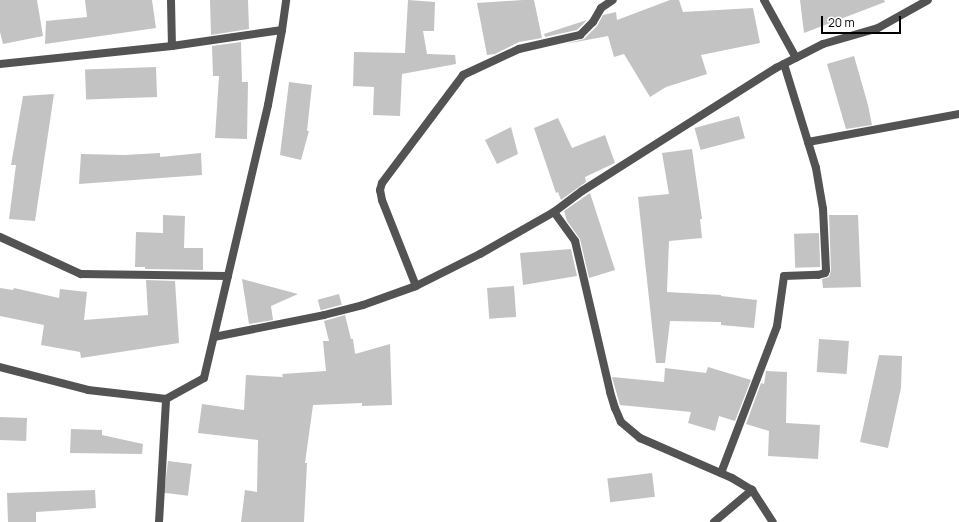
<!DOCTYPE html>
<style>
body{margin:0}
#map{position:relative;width:959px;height:522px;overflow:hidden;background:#fff;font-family:Manrope,sans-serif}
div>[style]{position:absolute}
.building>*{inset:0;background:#c3c3c3;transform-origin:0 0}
.street>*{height:8px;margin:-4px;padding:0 4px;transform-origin:4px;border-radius:4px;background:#535353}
span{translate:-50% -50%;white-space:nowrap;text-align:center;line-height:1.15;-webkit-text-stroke:3px #fff;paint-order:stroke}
.scale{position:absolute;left:821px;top:16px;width:80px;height:18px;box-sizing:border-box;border:2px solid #000;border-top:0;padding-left:5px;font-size:12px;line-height:14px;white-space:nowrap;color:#000;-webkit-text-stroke:3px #fff;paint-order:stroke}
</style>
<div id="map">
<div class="building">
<i style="clip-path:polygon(0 0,37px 0,43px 36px,3px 44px,0 32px)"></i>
<i style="clip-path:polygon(85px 0,152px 0,156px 28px,45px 44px,46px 21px,87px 17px)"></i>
<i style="clip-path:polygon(210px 0,248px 0,249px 29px,211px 35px)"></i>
<i style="clip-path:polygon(408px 0,435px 2px,434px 31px,423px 31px,427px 54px,455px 55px,456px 64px,402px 74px,400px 116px,373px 115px,374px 87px,353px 86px,354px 52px,405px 53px)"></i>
<i style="clip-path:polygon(523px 0,534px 0,542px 38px,519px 42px,495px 54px,487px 55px,477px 3px)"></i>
<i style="clip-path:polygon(670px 0,679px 0,683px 12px,753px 8px,760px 43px,701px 55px,707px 74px,666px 87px,650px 97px,624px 54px,614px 57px,608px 36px,565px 44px,584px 39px,597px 26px,603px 15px,616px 12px,617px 20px)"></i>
<i style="clip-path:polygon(800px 0,884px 0,885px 2px,804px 33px)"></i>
<i style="clip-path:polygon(587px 20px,577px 30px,545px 37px,544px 34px)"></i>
<i style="clip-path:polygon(241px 42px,242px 82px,248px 82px,247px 139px,215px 138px,219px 76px,213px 76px,212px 46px)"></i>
<i style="clip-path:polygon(854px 56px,868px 105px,872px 125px,846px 129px,827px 64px)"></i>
<i style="left:156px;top:67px;width:30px;height:71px;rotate:88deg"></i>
<i style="clip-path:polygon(289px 82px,312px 85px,307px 131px,309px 131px,301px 160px,280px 155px)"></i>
<i style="clip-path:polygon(54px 94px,35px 221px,9px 219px,16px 165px,11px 165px,23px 96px)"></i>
<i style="left:739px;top:116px;width:23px;height:46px;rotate:75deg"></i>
<i style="clip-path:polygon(558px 118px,572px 148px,605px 135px,615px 163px,585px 177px,586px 182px,561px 200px,558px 192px,556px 193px,534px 128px)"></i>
<i style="clip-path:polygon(511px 127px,518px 154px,497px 164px,485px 140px)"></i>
<i style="clip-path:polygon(692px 149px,702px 219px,700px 219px,702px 238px,669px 241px,667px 292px,721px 295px,721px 296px,757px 300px,754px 328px,721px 325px,721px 322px,670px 321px,665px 363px,656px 363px,638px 197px,669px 194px,662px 153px)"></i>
<i style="clip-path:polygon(160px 153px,160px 157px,201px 153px,202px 175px,79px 184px,81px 154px,124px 155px)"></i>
<i style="clip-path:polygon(590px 193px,615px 270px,589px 278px,580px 239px,567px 221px,564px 211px)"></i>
<i style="clip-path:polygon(163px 215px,185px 216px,184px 248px,203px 248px,203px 270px,145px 269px,145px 267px,135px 267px,136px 232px,163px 233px)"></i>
<i style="clip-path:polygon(829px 215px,858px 215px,861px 287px,823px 288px,822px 279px,829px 277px,831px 270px)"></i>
<i style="left:819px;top:233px;width:34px;height:25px;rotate:88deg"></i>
<i style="clip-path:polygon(571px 249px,577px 276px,523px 285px,520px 253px)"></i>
<i style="clip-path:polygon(242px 279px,298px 294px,271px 306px,273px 320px,249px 324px)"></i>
<i style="clip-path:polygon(146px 280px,175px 281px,179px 343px,81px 358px,80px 352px,41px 345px,44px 325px,0 316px,0 288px,13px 290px,14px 288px,59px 298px,60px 289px,87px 292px,84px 320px,148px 315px)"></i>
<i style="left:514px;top:286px;width:31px;height:27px;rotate:86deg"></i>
<i style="left:339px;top:294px;width:11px;height:22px;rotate:75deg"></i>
<i style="clip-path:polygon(345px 315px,351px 339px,353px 339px,355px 354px,390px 344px,392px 405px,362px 406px,362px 403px,313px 405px,305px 463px,307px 463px,304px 522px,241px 522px,245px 490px,257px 492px,258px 440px,198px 433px,202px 404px,244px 410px,246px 375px,283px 377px,282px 374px,326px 371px,323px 341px,329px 341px,324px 321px)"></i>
<i style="left:819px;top:339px;width:30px;height:33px;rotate:4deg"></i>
<i style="clip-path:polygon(879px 355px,902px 356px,901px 388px,888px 448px,860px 442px)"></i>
<i style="clip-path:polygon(708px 367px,751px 380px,735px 421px,719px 416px,715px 431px,688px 423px,691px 412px,620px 405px,612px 377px,664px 382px,665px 368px,706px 373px)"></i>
<i style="clip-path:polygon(766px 371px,787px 372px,786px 423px,820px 425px,818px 459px,768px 456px,769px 431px,746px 424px,761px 383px,764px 384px)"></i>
<i style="left:0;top:417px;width:27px;height:23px;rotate:2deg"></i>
<i style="clip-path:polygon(71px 429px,102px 430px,102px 435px,143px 444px,142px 454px,70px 453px)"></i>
<i style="left:168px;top:461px;width:24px;height:32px;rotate:7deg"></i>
<i style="left:652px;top:473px;width:24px;height:45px;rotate:83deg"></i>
<i style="clip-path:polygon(95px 490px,96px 508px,36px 512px,36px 522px,8px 522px,7px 493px)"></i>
</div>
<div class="street">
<i style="left:171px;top:0;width:46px;rotate:88.8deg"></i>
<i style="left:764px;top:0;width:66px;rotate:61.1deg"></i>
<i style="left:0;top:64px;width:173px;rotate:-6deg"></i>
<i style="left:172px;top:46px;width:111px;rotate:-8.3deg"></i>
<i style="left:808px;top:142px;width:154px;rotate:-10.5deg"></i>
<i style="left:554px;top:212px;width:35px;rotate:-37deg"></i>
<i style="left:582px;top:191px;width:230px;rotate:-32.4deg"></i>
<i style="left:776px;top:68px;width:53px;rotate:-27.1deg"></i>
<i style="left:823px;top:44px;width:57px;rotate:-16.2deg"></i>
<i style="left:878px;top:28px;width:57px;rotate:-29.2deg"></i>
<i style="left:0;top:237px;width:89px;rotate:24.6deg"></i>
<i style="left:81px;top:274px;width:147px;rotate:0.8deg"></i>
<i style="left:416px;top:286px;width:92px;rotate:-111.6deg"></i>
<i style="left:382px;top:200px;width:10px;rotate:-101deg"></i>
<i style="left:380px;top:190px;width:7px;rotate:-74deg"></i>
<i style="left:382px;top:183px;width:135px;rotate:-53.1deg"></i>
<i style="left:463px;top:75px;width:62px;rotate:-24.9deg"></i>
<i style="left:519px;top:49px;width:63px;rotate:-12.9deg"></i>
<i style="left:580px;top:35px;width:18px;rotate:-45deg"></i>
<i style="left:593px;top:22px;width:16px;rotate:-60deg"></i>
<i style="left:601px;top:8px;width:14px;rotate:-34deg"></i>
<i style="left:214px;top:337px;width:112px;rotate:-11.3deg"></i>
<i style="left:324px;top:315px;width:40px;rotate:-14.4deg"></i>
<i style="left:363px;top:305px;width:56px;rotate:-19.7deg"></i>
<i style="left:416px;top:286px;width:72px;rotate:-26.6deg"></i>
<i style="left:480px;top:254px;width:85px;rotate:-29.6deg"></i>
<i style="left:554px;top:212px;width:36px;rotate:54deg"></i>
<i style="left:575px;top:241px;width:155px;rotate:76.9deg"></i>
<i style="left:610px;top:392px;width:17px;rotate:73deg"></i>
<i style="left:615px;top:408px;width:15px;rotate:67deg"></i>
<i style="left:621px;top:422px;width:25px;rotate:40deg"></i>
<i style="left:640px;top:438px;width:100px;rotate:23.5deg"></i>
<i style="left:732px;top:478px;width:23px;rotate:31deg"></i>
<i style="left:752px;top:490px;width:38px;rotate:57deg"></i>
<i style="left:0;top:367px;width:91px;rotate:14.6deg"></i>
<i style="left:88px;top:390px;width:79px;rotate:6.6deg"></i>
<i style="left:721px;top:473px;width:157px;rotate:-69.1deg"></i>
<i style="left:777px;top:326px;width:50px;rotate:-82deg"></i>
<i style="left:784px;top:276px;width:34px;rotate:-2deg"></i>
<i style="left:818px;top:275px;width:7px;rotate:-16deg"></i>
<i style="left:825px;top:273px;width:3px;rotate:-72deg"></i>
<i style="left:826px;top:270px;width:61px;rotate:-92.8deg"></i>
<i style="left:823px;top:209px;width:42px;rotate:-99.7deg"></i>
<i style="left:816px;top:168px;width:109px;rotate:-107.1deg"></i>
<i style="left:159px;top:522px;width:123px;rotate:-86.7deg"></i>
<i style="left:166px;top:399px;width:43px;rotate:-28.9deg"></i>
<i style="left:204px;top:378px;width:280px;rotate:-76.8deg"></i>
<i style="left:268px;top:105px;width:76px;rotate:-79.4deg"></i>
<i style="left:282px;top:30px;width:30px;rotate:-82deg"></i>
<i style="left:714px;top:522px;width:50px;rotate:-40.1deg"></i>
</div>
<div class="scale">20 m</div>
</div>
